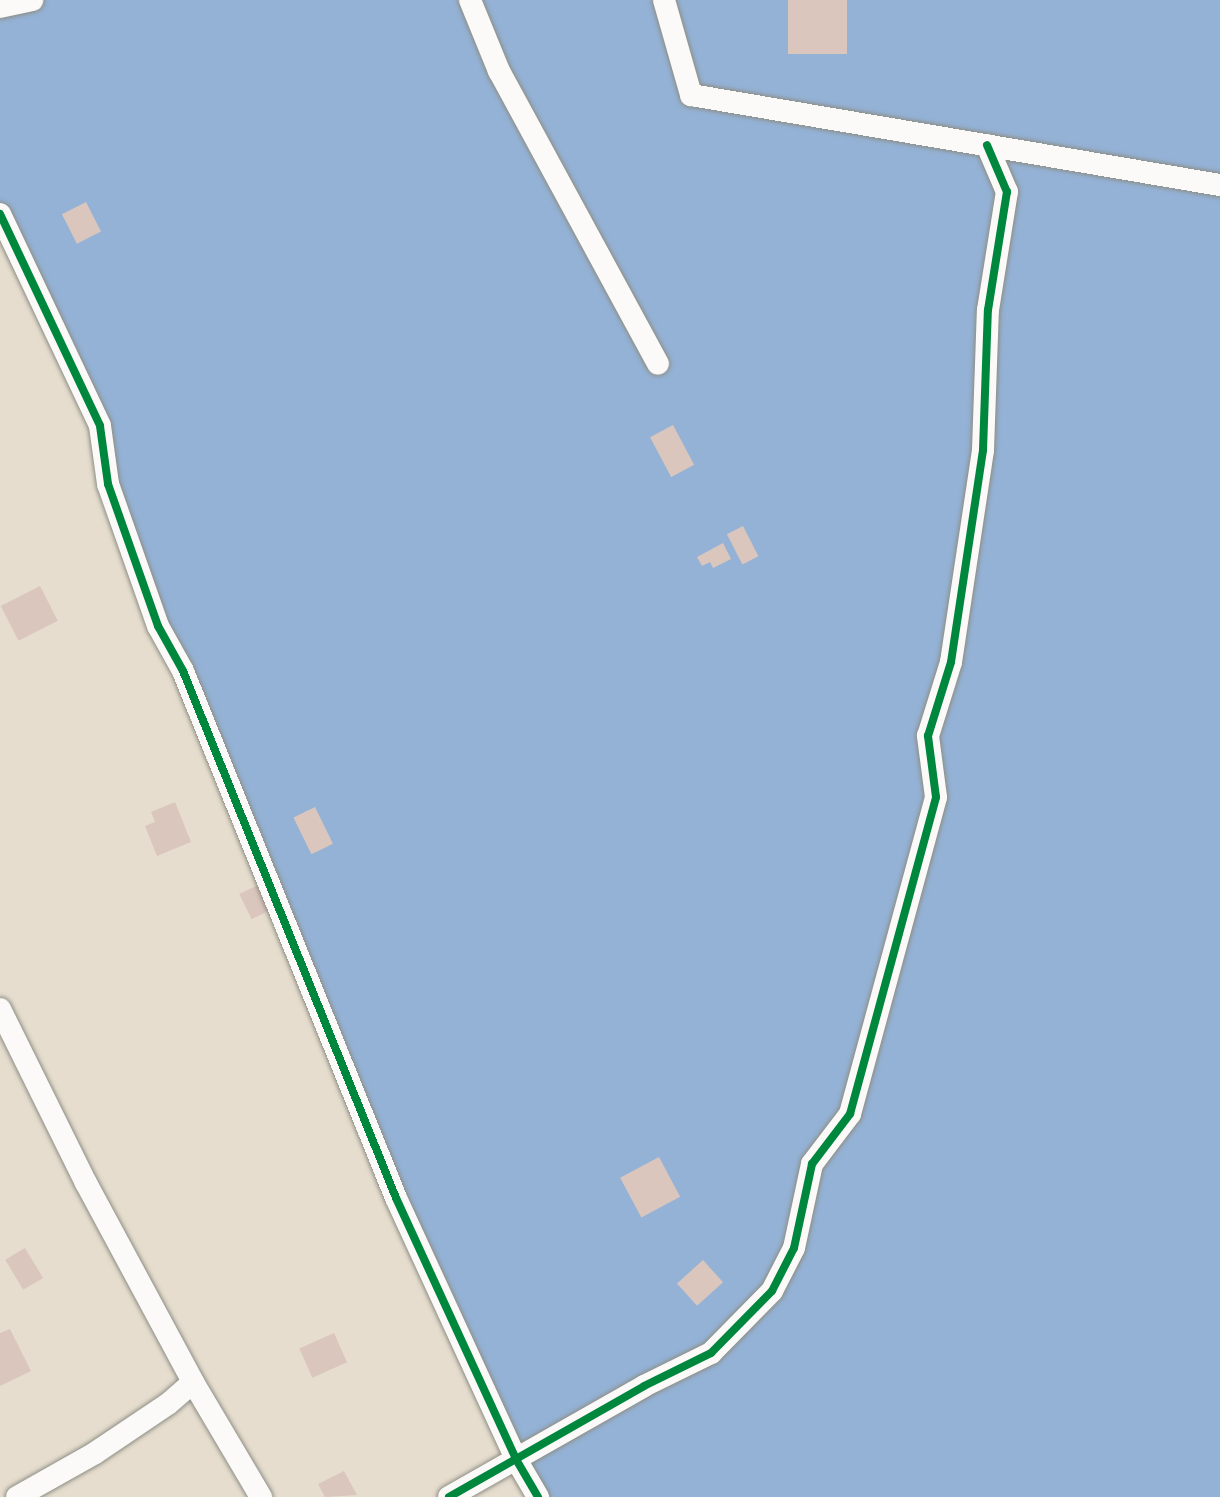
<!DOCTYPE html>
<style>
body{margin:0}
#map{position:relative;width:1220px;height:1497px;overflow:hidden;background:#e6ddce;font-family:"IM FELL English",serif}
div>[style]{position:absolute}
.water>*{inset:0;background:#94b2d6}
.building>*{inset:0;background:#dac6bc;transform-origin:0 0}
.roads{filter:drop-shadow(0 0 2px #8d8e85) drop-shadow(0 0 2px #8d8e85)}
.street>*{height:22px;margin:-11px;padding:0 11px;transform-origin:11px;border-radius:11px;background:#fbfaf8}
.cycleway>*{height:8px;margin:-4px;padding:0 4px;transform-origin:4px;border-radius:4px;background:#00873e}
span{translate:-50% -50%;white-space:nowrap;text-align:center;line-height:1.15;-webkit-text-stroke:5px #fbf7ec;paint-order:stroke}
</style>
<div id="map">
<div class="water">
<i style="clip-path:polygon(0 0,1220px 0,1220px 1497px,542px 1497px,517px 1461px,158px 626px,100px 426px,0 214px)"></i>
</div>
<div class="building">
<i style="left:788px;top:0;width:59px;height:54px"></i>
<i style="left:86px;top:202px;width:33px;height:27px;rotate:63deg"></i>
<i style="left:673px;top:425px;width:45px;height:26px;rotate:62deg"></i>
<i style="left:743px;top:526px;width:34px;height:18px;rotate:63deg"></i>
<i style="clip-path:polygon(723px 543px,731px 559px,713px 568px,710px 562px,702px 566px,697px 557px)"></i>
<i style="left:40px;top:586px;width:39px;height:44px;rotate:63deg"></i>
<i style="clip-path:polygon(175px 802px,191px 842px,157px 856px,145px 826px,155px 822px,151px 812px)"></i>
<i style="left:315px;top:807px;width:41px;height:24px;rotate:64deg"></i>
<i style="left:260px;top:884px;width:28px;height:23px;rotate:64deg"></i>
<i style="left:659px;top:1157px;width:45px;height:44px;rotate:62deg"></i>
<i style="left:25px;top:1248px;width:35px;height:23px;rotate:59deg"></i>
<i style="left:703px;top:1260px;width:30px;height:35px;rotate:48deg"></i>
<i style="clip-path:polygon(10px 1329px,31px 1371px,0 1386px,0 1333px)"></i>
<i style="left:334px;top:1333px;width:32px;height:38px;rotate:66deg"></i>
<i style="clip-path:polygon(344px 1471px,357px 1495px,325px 1497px,318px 1484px)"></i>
</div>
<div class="roads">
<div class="street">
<i style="left:470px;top:0;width:77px;rotate:67.8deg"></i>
<i style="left:499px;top:71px;width:333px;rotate:61.5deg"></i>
<i style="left:664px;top:0;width:99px;rotate:74.1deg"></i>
<i style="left:691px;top:95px;width:537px;rotate:9.66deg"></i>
<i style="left:0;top:7px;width:33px;rotate:-12deg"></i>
<i style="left:0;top:214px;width:234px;rotate:64.7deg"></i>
<i style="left:100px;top:426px;width:59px;rotate:82.1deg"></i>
<i style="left:108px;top:484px;width:151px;rotate:70.6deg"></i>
<i style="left:158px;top:626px;width:51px;rotate:60.9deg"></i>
<i style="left:183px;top:671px;width:568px;rotate:67.99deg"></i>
<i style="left:396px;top:1198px;width:289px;rotate:65.3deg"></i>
<i style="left:517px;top:1461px;width:42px;rotate:59.7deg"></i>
<i style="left:0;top:1009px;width:194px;rotate:63.7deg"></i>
<i style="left:86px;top:1183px;width:226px;rotate:61.7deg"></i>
<i style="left:193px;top:1382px;width:134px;rotate:59.4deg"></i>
<i style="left:17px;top:1497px;width:90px;rotate:-29.4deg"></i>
<i style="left:95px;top:1453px;width:88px;rotate:-33.9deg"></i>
<i style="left:168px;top:1404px;width:33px;rotate:-41deg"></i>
<i style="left:449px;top:1497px;width:224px;rotate:-29.6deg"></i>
<i style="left:644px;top:1386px;width:75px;rotate:-26.2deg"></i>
<i style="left:711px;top:1353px;width:87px;rotate:-45.5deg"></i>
<i style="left:772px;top:1291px;width:48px;rotate:-62.9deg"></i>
<i style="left:794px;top:1248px;width:86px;rotate:-77.9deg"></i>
<i style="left:812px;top:1164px;width:63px;rotate:-52.8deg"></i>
<i style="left:850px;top:1114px;width:328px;rotate:-74.8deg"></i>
<i style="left:936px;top:797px;width:62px;rotate:-97.5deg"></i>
<i style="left:928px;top:736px;width:77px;rotate:-72.7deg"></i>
<i style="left:951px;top:662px;width:214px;rotate:-81.4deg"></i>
<i style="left:983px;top:450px;width:140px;rotate:-88deg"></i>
<i style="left:988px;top:310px;width:120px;rotate:-80.9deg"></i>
<i style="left:1007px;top:192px;width:51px;rotate:-113.1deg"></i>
</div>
</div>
<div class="cycleway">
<i style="left:0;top:214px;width:234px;rotate:64.7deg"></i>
<i style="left:100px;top:426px;width:59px;rotate:82.1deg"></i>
<i style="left:108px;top:484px;width:151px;rotate:70.6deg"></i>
<i style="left:158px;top:626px;width:51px;rotate:60.9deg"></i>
<i style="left:183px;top:671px;width:568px;rotate:67.99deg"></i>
<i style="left:396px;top:1198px;width:289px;rotate:65.3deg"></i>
<i style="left:517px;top:1461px;width:42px;rotate:59.7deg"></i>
<i style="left:449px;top:1497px;width:224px;rotate:-29.6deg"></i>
<i style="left:644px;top:1386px;width:75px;rotate:-26.2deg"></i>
<i style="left:711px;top:1353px;width:87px;rotate:-45.5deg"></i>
<i style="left:772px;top:1291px;width:48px;rotate:-62.9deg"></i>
<i style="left:794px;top:1248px;width:86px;rotate:-77.9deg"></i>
<i style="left:812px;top:1164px;width:63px;rotate:-52.8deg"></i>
<i style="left:850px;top:1114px;width:328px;rotate:-74.8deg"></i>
<i style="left:936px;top:797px;width:62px;rotate:-97.5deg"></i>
<i style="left:928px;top:736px;width:77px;rotate:-72.7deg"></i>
<i style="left:951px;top:662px;width:214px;rotate:-81.4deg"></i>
<i style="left:983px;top:450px;width:140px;rotate:-88deg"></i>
<i style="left:988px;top:310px;width:120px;rotate:-80.9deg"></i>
<i style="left:1007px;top:192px;width:51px;rotate:-113.1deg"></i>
</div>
</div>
